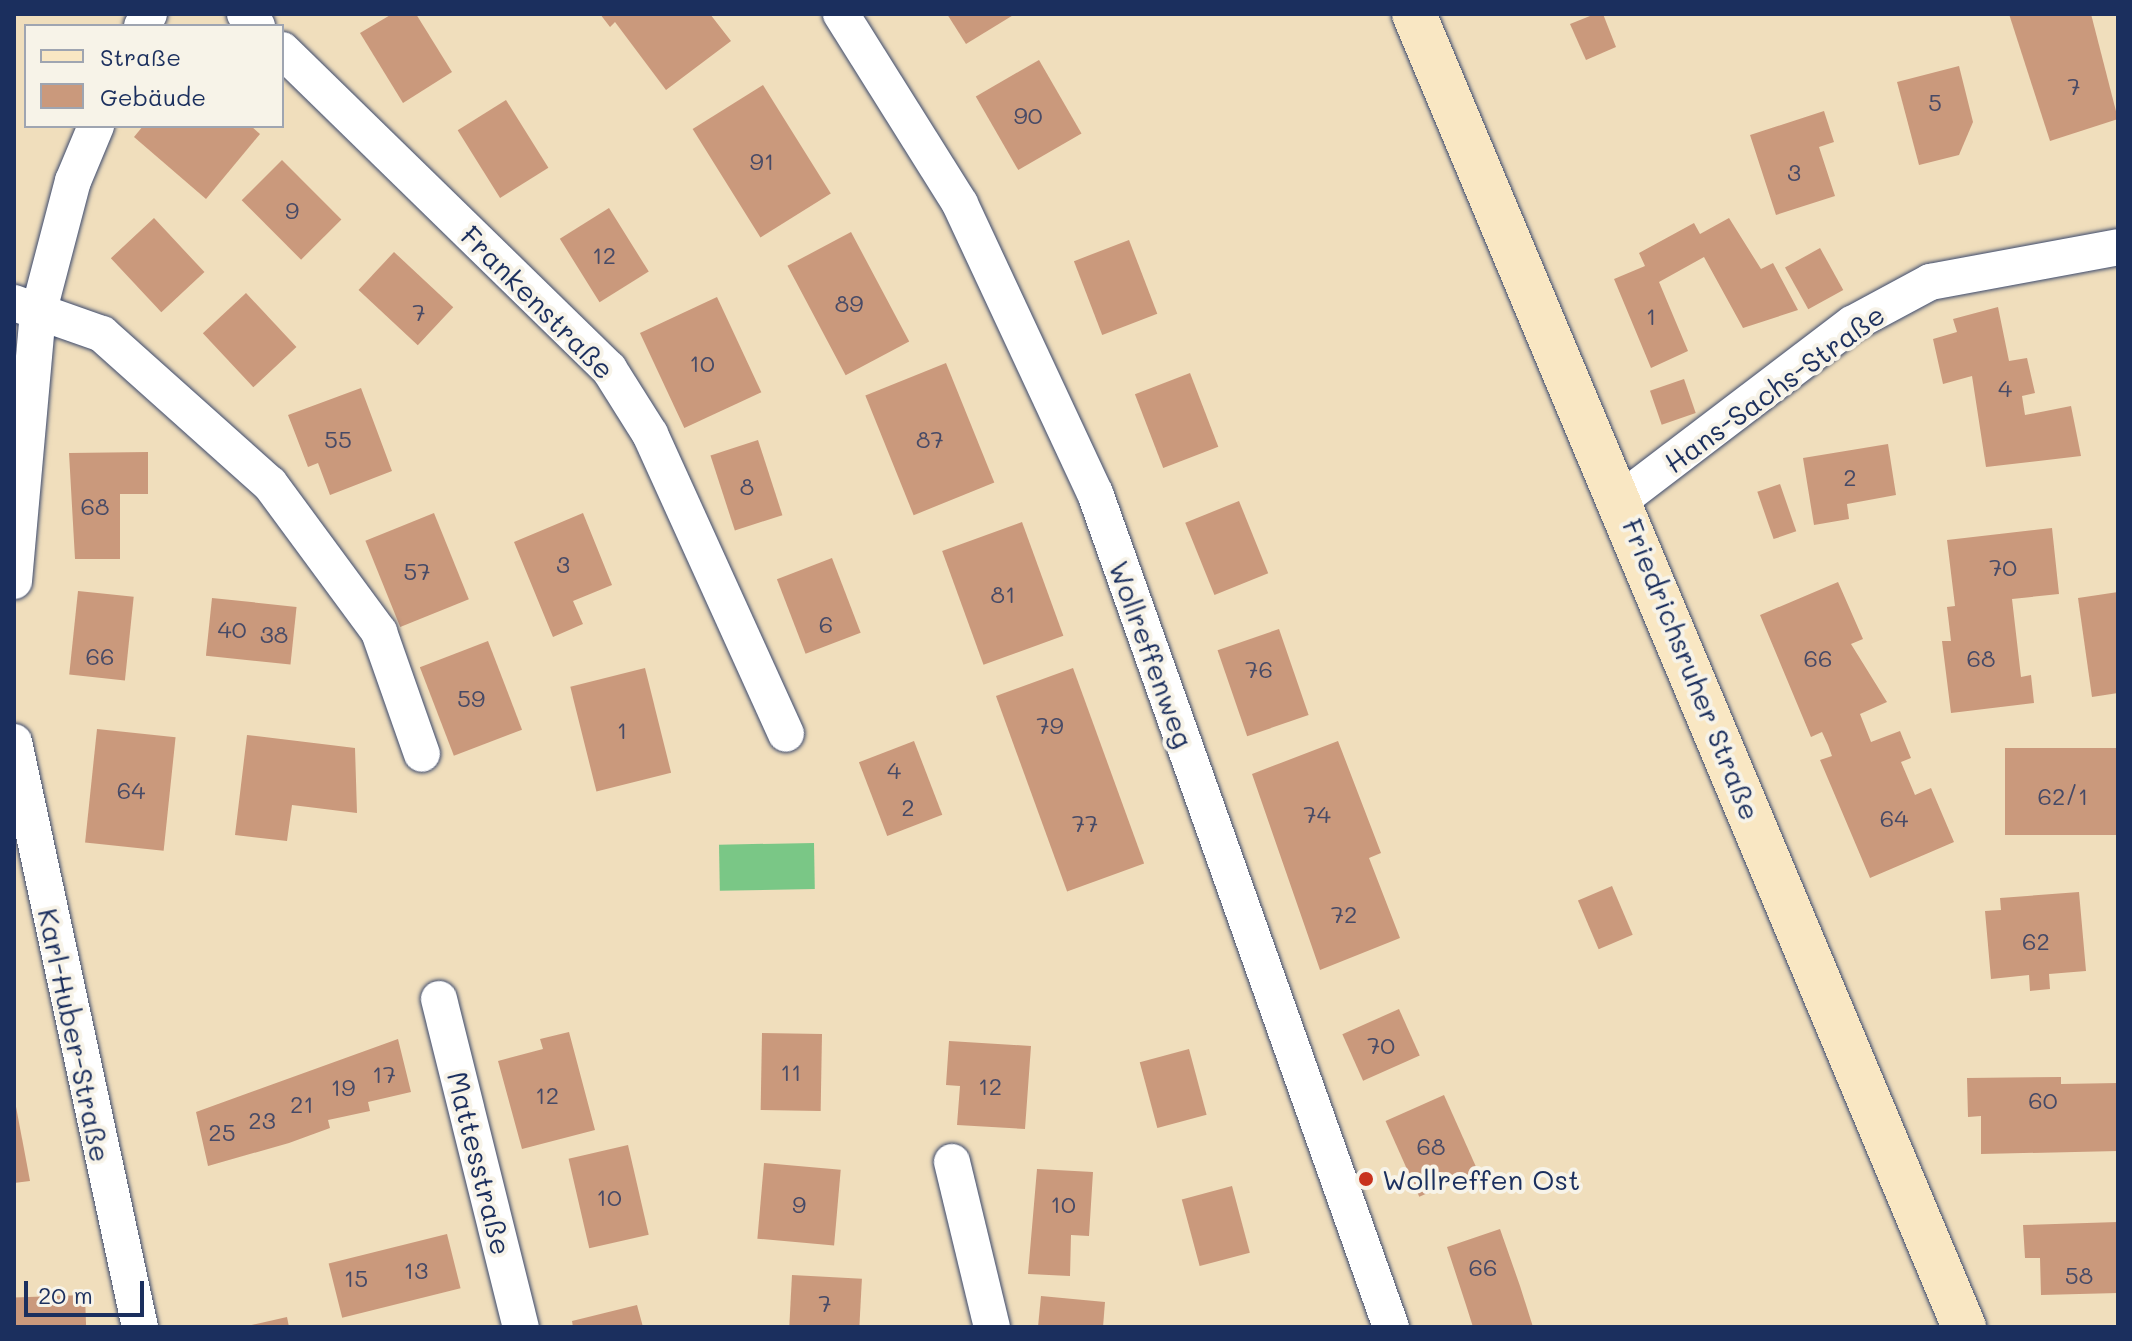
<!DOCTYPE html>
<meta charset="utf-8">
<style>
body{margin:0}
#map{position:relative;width:2132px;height:1341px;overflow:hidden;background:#f0debc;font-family:Mali,sans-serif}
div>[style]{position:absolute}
.green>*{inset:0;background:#7ac786;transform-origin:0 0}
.building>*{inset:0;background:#ca997c;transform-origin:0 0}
.roads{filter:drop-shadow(0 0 2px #3b496c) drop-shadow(0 0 2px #3b496c)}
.street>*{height:36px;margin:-18px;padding:0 18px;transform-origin:18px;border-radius:18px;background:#fff}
.secondary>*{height:44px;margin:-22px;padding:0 22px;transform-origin:22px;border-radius:22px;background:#f9e7c3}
.dots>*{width:22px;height:22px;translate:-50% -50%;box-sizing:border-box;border:4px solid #f7f3e8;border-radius:50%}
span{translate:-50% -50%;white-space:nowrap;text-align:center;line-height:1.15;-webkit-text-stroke:8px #f7f3e8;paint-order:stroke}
.number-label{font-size:24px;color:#474a66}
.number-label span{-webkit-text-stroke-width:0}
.street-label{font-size:28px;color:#1b2f5e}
.poi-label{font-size:28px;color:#1b2f5e}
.left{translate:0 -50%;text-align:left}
.frame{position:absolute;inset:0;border:16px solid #1b2f5e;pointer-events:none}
.legend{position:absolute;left:24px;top:24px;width:260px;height:104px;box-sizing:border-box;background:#f7f3e8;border:2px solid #9fa5b1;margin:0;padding:10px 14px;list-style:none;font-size:24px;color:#1b2f5e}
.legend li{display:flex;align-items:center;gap:16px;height:40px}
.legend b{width:40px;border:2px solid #9fa5b1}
.scale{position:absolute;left:24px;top:1281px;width:120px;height:36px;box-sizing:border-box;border:4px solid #1b2f5e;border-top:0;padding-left:10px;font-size:24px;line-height:28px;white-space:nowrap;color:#1b2f5e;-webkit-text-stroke:6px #f7f3e8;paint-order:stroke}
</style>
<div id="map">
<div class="green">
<i style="left:814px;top:843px;width:46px;height:95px;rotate:89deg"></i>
</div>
<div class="building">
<i style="clip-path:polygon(392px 14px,416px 14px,452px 72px,403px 103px,360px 33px)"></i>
<i style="clip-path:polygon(600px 14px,710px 14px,731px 41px,666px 90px,615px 22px,610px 27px)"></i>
<i style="clip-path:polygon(947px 14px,1015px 14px,966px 44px)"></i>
<i style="clip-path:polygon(1595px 14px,1603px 14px,1616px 47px,1586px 60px,1570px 24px)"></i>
<i style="clip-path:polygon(2009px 14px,2091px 14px,2118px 119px,2050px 141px)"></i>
<i style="left:1039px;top:60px;width:85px;height:73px;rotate:60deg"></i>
<i style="clip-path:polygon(1959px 66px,1973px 122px,1959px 155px,1919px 165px,1897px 82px)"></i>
<i style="left:763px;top:85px;width:128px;height:83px;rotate:58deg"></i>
<i style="left:506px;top:100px;width:80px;height:57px;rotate:58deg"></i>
<i style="clip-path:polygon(1824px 111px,1834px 142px,1819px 147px,1835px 196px,1776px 215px,1750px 135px)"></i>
<i style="clip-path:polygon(143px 126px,251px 126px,260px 134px,206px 199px,134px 137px)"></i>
<i style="left:282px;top:160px;width:84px;height:57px;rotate:45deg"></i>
<i style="left:609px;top:208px;width:75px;height:58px;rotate:58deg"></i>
<i style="left:154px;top:218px;width:74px;height:59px;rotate:47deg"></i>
<i style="clip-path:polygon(1729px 218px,1761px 269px,1773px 263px,1798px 310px,1743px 328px,1704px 257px,1659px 282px,1688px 351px,1651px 368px,1614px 279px,1645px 266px,1639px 253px,1694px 223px,1700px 234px)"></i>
<i style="left:851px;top:232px;width:124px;height:72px;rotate:62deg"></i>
<i style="left:1129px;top:240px;width:79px;height:59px;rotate:69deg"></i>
<i style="left:1820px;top:248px;width:48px;height:40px;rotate:61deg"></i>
<i style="left:394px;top:252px;width:81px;height:52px;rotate:43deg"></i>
<i style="left:246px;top:293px;width:74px;height:59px;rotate:47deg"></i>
<i style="left:717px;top:297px;width:105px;height:85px;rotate:65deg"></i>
<i style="clip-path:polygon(1998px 307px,2009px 361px,2027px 358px,2035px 393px,2022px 396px,2025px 415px,2071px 406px,2081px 456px,1986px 467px,1972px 376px,1943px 384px,1933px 339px,1957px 332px,1953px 319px)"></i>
<i style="left:946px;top:363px;width:129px;height:87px;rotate:68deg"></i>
<i style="left:1190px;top:373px;width:79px;height:59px;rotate:69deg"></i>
<i style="left:1684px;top:379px;width:36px;height:36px;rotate:71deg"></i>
<i style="clip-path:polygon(361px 388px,392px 471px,330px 495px,318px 463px,308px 467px,288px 415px)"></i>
<i style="left:758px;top:440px;width:79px;height:50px;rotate:72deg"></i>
<i style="clip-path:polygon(1888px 444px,1896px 495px,1847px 504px,1849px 519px,1814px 525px,1803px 458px)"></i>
<i style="clip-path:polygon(148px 452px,148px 494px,120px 494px,120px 559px,75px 559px,69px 453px)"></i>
<i style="left:1780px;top:484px;width:50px;height:24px;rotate:71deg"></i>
<i style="left:1239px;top:501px;width:78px;height:58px;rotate:68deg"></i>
<i style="left:434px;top:513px;width:93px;height:74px;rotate:68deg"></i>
<i style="clip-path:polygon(583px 513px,612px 585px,573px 601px,583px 624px,553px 637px,514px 542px)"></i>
<i style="left:1022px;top:522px;width:121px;height:85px;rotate:70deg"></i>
<i style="clip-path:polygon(2052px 528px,2059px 594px,2012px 599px,2021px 677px,2031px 675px,2034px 703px,1951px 713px,1942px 641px,1951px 641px,1947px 607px,1955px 606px,1947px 540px)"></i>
<i style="left:832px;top:558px;width:80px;height:59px;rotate:69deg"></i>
<i style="clip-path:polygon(1838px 582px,1863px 639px,1851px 644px,1887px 702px,1860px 714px,1871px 742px,1900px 731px,1911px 758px,1901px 762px,1915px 795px,1931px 788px,1954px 842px,1870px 878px,1820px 760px,1832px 756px,1828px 745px,1822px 732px,1811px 737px,1760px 615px)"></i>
<i style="left:78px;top:591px;width:56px;height:84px;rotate:6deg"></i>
<i style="clip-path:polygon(2118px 592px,2118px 693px,2092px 697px,2078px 598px)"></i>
<i style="left:212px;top:598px;width:85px;height:58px;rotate:6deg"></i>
<i style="left:1279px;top:629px;width:91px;height:65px;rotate:71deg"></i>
<i style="left:488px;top:641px;width:95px;height:73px;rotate:69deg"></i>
<i style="left:645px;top:668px;width:108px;height:77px;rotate:76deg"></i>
<i style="left:1073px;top:668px;width:208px;height:82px;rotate:70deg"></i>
<i style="left:97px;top:729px;width:79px;height:114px;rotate:6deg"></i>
<i style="clip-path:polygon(247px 735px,355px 748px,357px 813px,292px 805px,287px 841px,235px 835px)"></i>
<i style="left:914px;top:741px;width:79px;height:59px;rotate:69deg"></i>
<i style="clip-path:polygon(1338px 741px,1381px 853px,1369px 858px,1400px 938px,1320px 970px,1252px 774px)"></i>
<i style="left:2118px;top:748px;width:87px;height:113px;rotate:90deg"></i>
<i style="left:1612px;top:886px;width:53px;height:37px;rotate:67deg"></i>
<i style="clip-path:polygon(2079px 892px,2086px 971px,2049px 974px,2050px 989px,2030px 991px,2029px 975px,1991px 979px,1985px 911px,2001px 910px,2000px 898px)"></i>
<i style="left:1399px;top:1009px;width:51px;height:62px;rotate:66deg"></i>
<i style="clip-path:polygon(569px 1032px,595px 1130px,522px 1149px,498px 1061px,543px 1049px,540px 1039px)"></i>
<i style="left:762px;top:1033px;width:60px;height:77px;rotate:1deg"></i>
<i style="clip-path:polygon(398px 1039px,411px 1092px,368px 1102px,370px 1111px,328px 1120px,330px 1128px,289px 1143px,208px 1166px,196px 1112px)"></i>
<i style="clip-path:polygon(949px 1041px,1031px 1046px,1025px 1129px,957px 1125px,960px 1086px,946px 1085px)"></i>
<i style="left:1189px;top:1049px;width:68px;height:51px;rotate:75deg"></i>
<i style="clip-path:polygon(2061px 1077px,2061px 1084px,2118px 1083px,2118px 1151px,1981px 1154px,1981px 1116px,1968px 1117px,1967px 1078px)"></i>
<i style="left:1444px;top:1095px;width:83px;height:64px;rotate:66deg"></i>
<i style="clip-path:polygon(14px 1096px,30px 1181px,14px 1183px)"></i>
<i style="left:628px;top:1145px;width:92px;height:61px;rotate:77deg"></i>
<i style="left:764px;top:1163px;width:77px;height:76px;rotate:5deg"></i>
<i style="clip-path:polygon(1037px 1169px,1093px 1172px,1089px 1236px,1071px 1235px,1070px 1276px,1028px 1274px)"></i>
<i style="left:1232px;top:1186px;width:69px;height:52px;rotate:75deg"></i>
<i style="clip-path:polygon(2118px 1222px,2118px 1293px,2041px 1295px,2040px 1258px,2025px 1258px,2023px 1225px)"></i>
<i style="clip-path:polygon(1500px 1229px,1520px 1286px,1533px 1327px,1473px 1327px,1466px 1305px,1447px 1247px)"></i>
<i style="left:447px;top:1234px;width:56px;height:122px;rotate:76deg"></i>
<i style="left:792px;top:1275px;width:70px;height:52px;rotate:3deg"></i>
<i style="left:85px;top:1295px;width:32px;height:71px;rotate:88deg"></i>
<i style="clip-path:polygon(1041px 1296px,1105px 1302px,1103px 1327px,1038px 1327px)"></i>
<i style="clip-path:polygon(637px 1305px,643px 1327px,573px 1327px,572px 1321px)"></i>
<i style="clip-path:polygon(287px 1317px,289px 1327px,247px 1327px,247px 1326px)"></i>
</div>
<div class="roads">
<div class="street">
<i style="left:245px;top:14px;width:17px;rotate:45deg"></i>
<i style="left:841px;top:14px;width:224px;rotate:57.9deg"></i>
<i style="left:960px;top:204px;width:319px;rotate:65deg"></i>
<i style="left:1095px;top:493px;width:885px;rotate:70.46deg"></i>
<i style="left:142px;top:26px;width:14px;rotate:-60deg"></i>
<i style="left:282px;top:50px;width:457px;rotate:44.3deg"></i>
<i style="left:609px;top:369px;width:77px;rotate:57.8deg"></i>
<i style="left:650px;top:434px;width:329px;rotate:65.6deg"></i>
<i style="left:14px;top:303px;width:93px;rotate:19.4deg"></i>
<i style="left:102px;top:334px;width:225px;rotate:41.8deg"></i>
<i style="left:270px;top:484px;width:184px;rotate:53.6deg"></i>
<i style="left:379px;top:632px;width:129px;rotate:70.6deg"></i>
<i style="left:1622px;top:499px;width:289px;rotate:-37.3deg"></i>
<i style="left:1852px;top:324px;width:89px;rotate:-28.3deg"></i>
<i style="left:1930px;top:282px;width:191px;rotate:-10.5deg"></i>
<i style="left:14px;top:581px;width:268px;rotate:-84.9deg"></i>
<i style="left:38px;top:314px;width:138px;rotate:-75.3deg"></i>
<i style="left:73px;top:181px;width:60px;rotate:-67.3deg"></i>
<i style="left:14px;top:742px;width:598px;rotate:77.85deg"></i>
<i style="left:439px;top:999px;width:338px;rotate:76deg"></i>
<i style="left:952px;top:1162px;width:170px;rotate:76.4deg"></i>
</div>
<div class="secondary">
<i style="left:1414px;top:14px;width:1424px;rotate:67.27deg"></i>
</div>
</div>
<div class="dots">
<i style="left:1366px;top:1179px;background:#c8321e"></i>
</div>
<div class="number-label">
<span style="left:2074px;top:86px">7</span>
<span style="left:1935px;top:102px">5</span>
<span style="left:1028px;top:115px">90</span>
<span style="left:762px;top:161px">91</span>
<span style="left:1794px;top:172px">3</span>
<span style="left:292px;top:210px">9</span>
<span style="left:604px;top:255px">12</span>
<span style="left:849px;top:303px">89</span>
<span style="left:419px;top:312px">7</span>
<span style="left:1651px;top:316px">1</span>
<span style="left:702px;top:363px">10</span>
<span style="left:2005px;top:388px">4</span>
<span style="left:338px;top:439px">55</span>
<span style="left:930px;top:439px">87</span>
<span style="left:1850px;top:477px">2</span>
<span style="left:747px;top:486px">8</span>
<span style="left:95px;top:506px">68</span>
<span style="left:563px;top:564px">3</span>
<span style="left:2003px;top:567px">70</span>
<span style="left:417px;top:571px">57</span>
<span style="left:1003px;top:594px">81</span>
<span style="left:826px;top:624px">6</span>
<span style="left:232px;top:629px">40</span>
<span style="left:274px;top:634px">38</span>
<span style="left:100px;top:656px">66</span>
<span style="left:1818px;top:658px">66</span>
<span style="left:1981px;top:658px">68</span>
<span style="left:1259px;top:669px">76</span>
<span style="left:471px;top:698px">59</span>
<span style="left:1050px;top:725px">79</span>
<span style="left:622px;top:730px">1</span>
<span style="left:894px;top:770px">4</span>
<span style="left:131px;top:790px">64</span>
<span style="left:2063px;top:796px">62/1</span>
<span style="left:908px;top:807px">2</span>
<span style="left:1317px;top:814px">74</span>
<span style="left:1894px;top:818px">64</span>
<span style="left:1085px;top:823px">77</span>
<span style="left:1344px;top:914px">72</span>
<span style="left:2036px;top:941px">62</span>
<span style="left:1381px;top:1045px">70</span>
<span style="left:791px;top:1072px">11</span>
<span style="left:384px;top:1074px">17</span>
<span style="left:990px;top:1086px">12</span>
<span style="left:343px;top:1087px">19</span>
<span style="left:547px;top:1095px">12</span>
<span style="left:2043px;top:1100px">60</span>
<span style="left:302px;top:1104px">21</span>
<span style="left:262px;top:1120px">23</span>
<span style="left:222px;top:1132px">25</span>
<span style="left:1431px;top:1146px">68</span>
<span style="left:609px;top:1197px">10</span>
<span style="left:799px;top:1204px">9</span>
<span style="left:1063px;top:1204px">10</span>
<span style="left:1483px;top:1267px">66</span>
<span style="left:416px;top:1270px">13</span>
<span style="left:2079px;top:1275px">58</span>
<span style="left:356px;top:1278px">15</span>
<span style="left:825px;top:1303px">7</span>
</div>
<div class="street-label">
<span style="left:538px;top:302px;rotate:45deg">Frankenstraße</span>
<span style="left:1774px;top:388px;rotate:-36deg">Hans-Sachs-Straße</span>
<span style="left:1152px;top:654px;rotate:70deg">Wollreffenweg</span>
<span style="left:1692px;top:669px;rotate:68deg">Friedrichsruher Straße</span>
<span style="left:75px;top:1035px;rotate:78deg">Karl-Huber-Straße</span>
<span style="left:480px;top:1163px;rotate:76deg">Mattesstraße</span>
</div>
<div class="poi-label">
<span class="left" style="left:1382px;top:1179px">Wollreffen Ost</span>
</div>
<div class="frame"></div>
<ul class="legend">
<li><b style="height:10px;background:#f9e7c3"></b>Straße</li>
<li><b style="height:22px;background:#ca997c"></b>Gebäude</li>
</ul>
<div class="scale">20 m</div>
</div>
